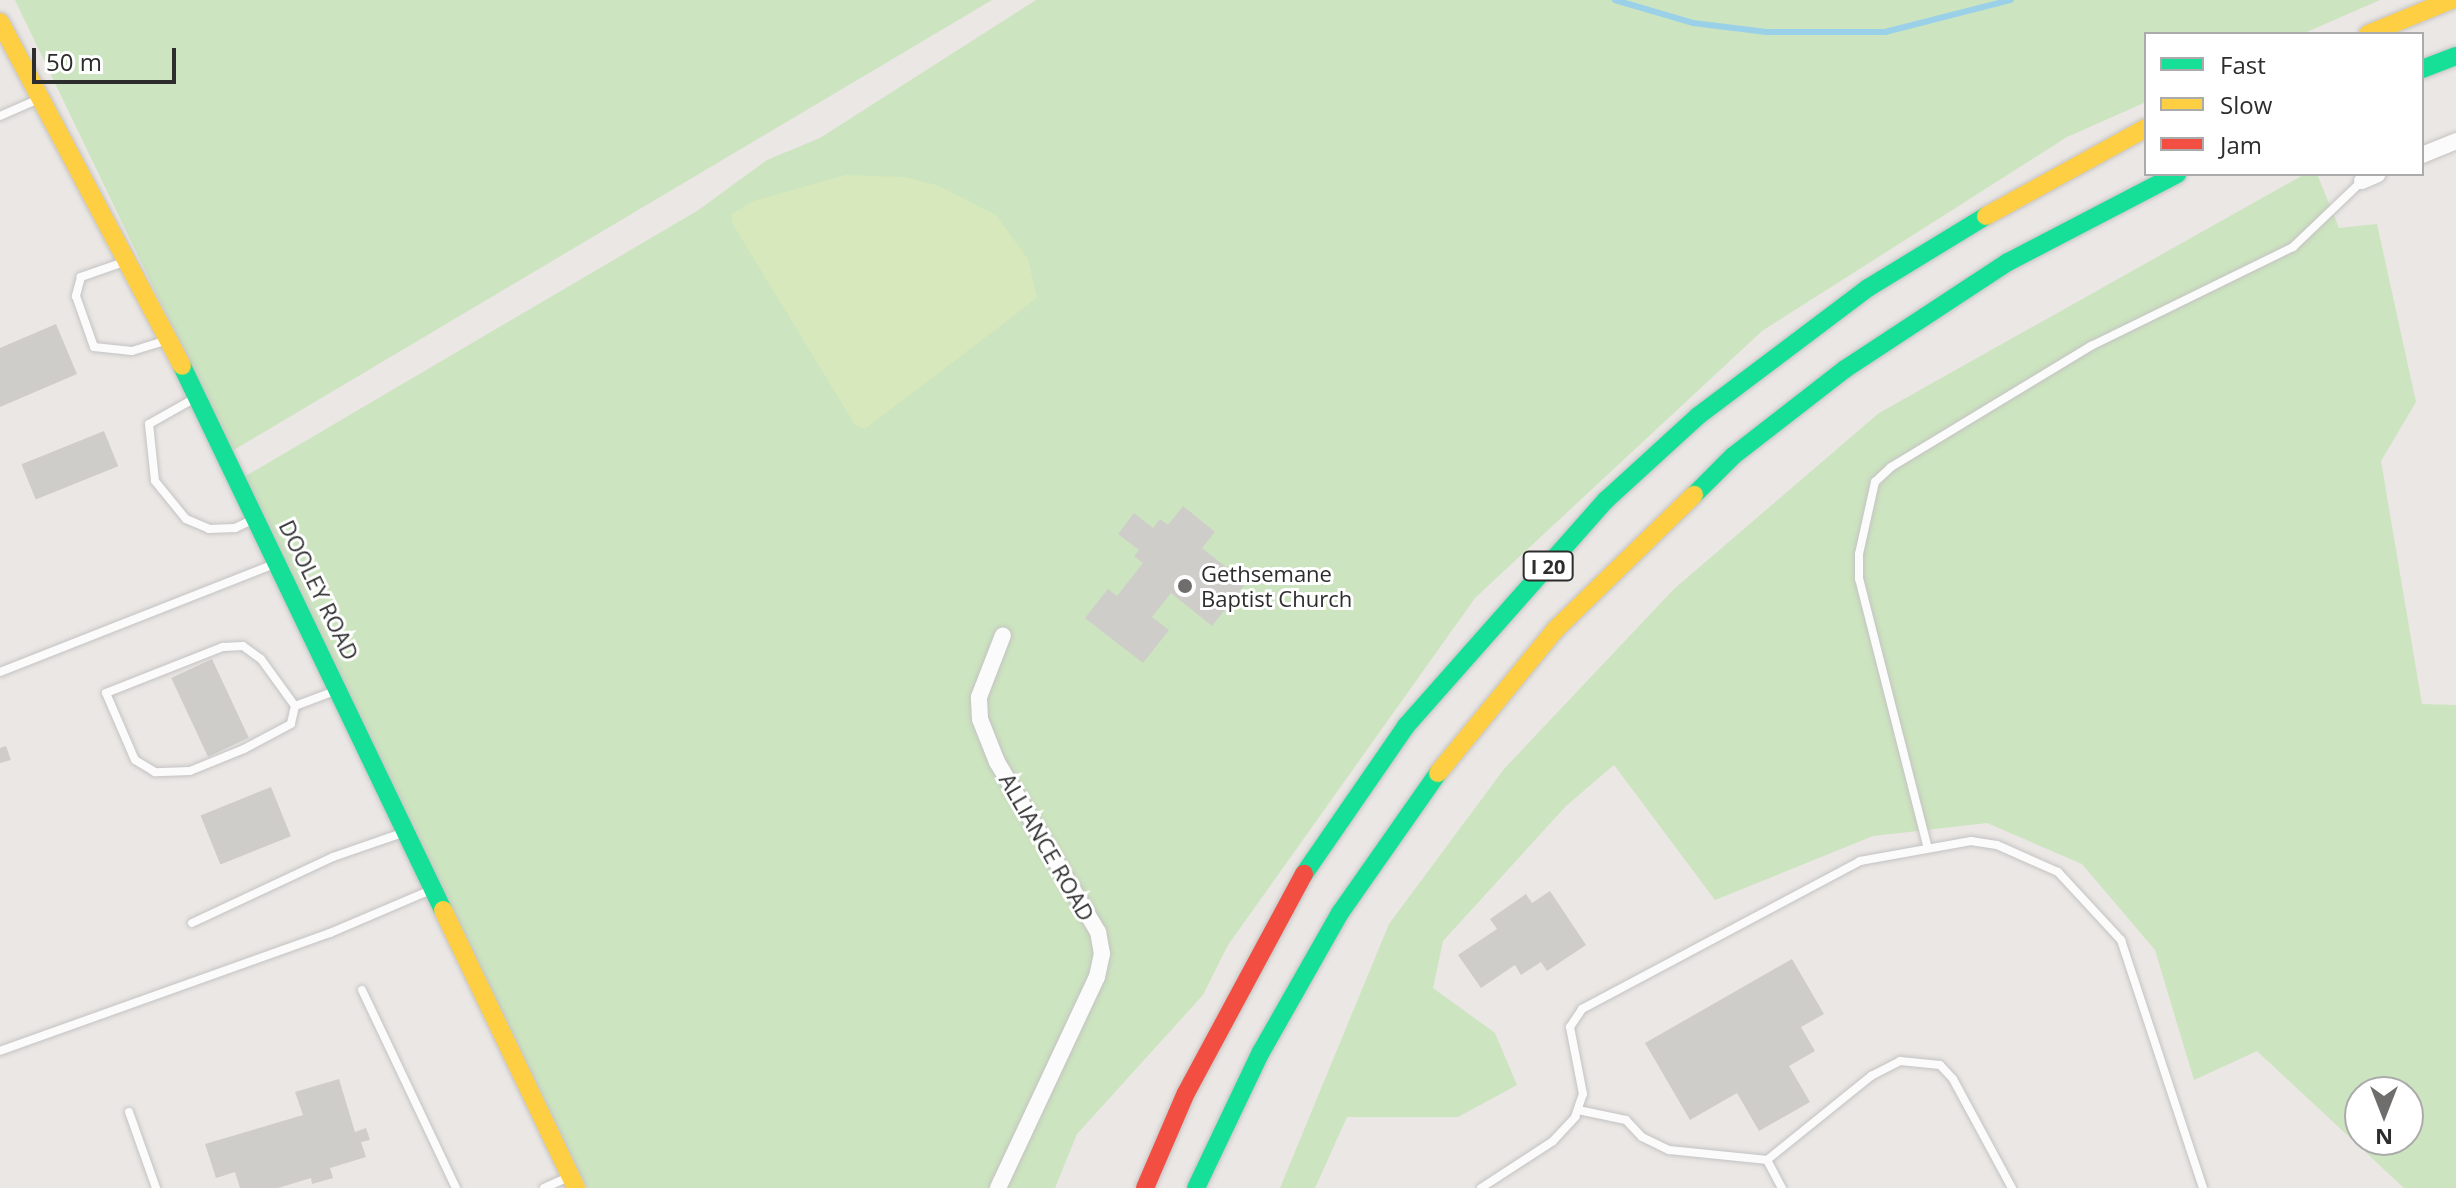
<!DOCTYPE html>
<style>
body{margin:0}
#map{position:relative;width:2456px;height:1188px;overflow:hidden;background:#eae7e4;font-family:"Open Sans",sans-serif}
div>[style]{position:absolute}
.green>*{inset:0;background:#cce4bf}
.pitch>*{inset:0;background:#d6e8bc}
.stream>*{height:6px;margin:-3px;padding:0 3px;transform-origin:3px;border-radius:3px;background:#9bd1e8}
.building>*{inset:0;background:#cfcdca;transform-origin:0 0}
.roads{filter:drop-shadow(0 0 2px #c4c3c3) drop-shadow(0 0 2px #c4c3c3)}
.lane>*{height:8px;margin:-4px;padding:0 4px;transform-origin:4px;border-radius:4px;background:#fcfbfb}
.street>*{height:16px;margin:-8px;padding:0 8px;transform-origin:8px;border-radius:8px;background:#fcfbfb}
.fast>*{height:18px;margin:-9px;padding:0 9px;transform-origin:9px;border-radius:9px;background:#16e098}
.slow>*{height:18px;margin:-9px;padding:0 9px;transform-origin:9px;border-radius:9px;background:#ffcf43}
.jam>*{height:18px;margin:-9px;padding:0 9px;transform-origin:9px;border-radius:9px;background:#f24e42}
.dots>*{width:22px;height:22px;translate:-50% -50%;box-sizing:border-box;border:4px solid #fff;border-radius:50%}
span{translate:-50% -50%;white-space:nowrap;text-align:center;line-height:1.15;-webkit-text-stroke:6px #fff;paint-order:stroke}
.shield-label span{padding:2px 6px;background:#fff;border:2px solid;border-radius:6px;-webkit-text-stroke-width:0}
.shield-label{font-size:20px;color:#2d2d2d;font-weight:700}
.poi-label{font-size:22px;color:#2d2d2d}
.left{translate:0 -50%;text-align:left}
.street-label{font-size:22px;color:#2d2d2d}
.legend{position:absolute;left:2144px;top:32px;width:280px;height:144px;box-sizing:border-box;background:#fff;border:2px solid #ababab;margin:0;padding:10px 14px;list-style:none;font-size:24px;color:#2d2d2d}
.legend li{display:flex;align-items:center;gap:16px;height:40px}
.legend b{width:40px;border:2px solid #ababab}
.north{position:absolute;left:2344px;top:1076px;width:80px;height:80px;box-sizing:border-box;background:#fff;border:2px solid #ababab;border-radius:50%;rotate:180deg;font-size:22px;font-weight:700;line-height:32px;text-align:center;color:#2d2d2d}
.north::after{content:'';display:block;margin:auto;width:28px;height:36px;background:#6f6e6d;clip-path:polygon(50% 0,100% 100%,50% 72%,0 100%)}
.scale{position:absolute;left:32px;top:48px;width:144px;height:36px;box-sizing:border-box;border:4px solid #2d2d2d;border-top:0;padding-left:10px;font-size:24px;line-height:28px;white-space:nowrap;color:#2d2d2d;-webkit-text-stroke:6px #fff;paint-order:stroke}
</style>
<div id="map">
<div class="green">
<i style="clip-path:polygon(15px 0,992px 0,232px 451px)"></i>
<i style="clip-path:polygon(1036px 0,2380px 0,2302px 34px,2146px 34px,2146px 102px,2067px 137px,1762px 331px,1475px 598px,1228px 945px,1203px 995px,1077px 1134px,1055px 1188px,587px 1188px,244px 477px,697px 211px,767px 160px,820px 138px)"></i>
<i style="clip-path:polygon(evenodd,2305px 174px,2317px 174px,2339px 228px,2377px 224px,2416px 402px,2381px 461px,2422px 704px,2456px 705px,2456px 1188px,2404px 1188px,2257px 1051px,2194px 1080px,2155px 950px,2082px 864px,1987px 823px,1873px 836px,1715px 900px,1614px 765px,1566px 806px,1443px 941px,1433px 988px,1495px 1033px,1517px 1085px,1458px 1117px,1347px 1117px,1315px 1188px,1280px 1188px,1389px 924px,1504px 769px,1674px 589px,1879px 413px,2305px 174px,2360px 1092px,2408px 1092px,2408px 1140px,2360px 1140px,2360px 1092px)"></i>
</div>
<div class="pitch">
<i style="clip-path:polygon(846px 175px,904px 177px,937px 185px,996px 215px,1028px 259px,1037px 298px,865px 429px,855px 425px,732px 223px,732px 214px,753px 201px)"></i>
</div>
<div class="stream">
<i style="left:1615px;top:0;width:81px;rotate:16.4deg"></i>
<i style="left:1693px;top:23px;width:74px;rotate:7deg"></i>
<i style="left:1766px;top:32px;width:119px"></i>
<i style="left:1885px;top:32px;width:130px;rotate:-14.3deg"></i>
</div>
<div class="building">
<i style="clip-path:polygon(56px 324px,77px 374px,0 407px,0 348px)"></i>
<i style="left:104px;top:431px;width:38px;height:89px;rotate:68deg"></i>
<i style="clip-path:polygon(1183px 506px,1215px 532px,1202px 548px,1246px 583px,1212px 626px,1171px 593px,1152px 617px,1169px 630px,1143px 663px,1085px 618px,1108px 589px,1117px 596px,1143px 563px,1134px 556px,1139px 550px,1118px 534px,1134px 513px,1153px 528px,1160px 519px,1168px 525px)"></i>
<i style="left:212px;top:659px;width:87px;height:45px;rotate:65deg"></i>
<i style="clip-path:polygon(6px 746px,11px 760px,0 763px,0 748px)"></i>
<i style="left:271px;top:787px;width:53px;height:76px;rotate:68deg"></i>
<i style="clip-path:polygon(1550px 891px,1586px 945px,1547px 971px,1541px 962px,1521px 975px,1515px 965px,1481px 988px,1458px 955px,1497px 929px,1490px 919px,1526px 894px,1532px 903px)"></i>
<i style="clip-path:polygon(1792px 959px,1824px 1014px,1801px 1027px,1815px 1051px,1789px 1066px,1810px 1102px,1759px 1131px,1737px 1093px,1690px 1120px,1645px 1043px)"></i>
<i style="clip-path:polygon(339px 1079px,355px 1132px,366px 1128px,370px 1140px,361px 1142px,366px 1157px,330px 1168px,333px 1178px,312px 1184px,311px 1178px,278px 1188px,240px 1188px,235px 1172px,216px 1178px,205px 1144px,303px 1115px,295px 1092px)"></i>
</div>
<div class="roads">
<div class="lane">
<i style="left:0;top:116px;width:43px;rotate:-23.6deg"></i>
<i style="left:124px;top:262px;width:46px;rotate:160.8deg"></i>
<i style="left:81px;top:277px;width:20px;rotate:105deg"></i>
<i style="left:76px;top:296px;width:54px;rotate:70.6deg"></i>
<i style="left:94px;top:347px;width:38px;rotate:6deg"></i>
<i style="left:132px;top:351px;width:37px;rotate:-17deg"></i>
<i style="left:197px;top:397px;width:55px;rotate:150.6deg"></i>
<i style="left:149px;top:424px;width:57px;rotate:84deg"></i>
<i style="left:155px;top:481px;width:49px;rotate:50.8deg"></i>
<i style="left:186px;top:519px;width:25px;rotate:23deg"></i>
<i style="left:209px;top:529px;width:26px;rotate:-2deg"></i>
<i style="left:235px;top:528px;width:21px;rotate:-25deg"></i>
<i style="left:0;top:672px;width:295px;rotate:-21.5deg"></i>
<i style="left:295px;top:706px;width:18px;rotate:103deg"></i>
<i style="left:291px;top:724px;width:53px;rotate:152deg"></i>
<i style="left:244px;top:749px;width:58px;rotate:157.8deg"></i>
<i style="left:190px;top:771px;width:35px;rotate:178deg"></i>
<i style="left:155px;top:772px;width:23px;rotate:-149deg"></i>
<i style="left:135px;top:760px;width:73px;rotate:-113.4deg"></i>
<i style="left:106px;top:693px;width:126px;rotate:-21.5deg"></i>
<i style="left:223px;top:647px;width:20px;rotate:-3deg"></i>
<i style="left:243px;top:646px;width:22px;rotate:36deg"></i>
<i style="left:261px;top:659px;width:58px;rotate:54.1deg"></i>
<i style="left:295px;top:706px;width:43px;rotate:-20.6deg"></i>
<i style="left:1927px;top:845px;width:275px;rotate:-104.3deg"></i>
<i style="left:1859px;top:579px;width:25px;rotate:-90deg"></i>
<i style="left:1859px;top:554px;width:74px;rotate:-77.5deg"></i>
<i style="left:1875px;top:482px;width:22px;rotate:-43deg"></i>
<i style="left:1891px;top:467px;width:234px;rotate:-31.2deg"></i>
<i style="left:2091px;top:346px;width:225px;rotate:-26.1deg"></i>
<i style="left:2293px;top:247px;width:95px;rotate:-43.7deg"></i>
<i style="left:192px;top:923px;width:156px;rotate:-25.1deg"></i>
<i style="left:333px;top:857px;width:76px;rotate:-19.1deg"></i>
<i style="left:362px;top:990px;width:219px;rotate:64.6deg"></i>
<i style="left:0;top:1051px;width:350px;rotate:-19.7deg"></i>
<i style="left:330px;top:933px;width:112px;rotate:-23.1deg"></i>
<i style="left:1578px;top:1110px;width:49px;rotate:11.8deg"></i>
<i style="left:1626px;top:1120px;width:23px;rotate:47deg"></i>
<i style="left:1642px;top:1137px;width:30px;rotate:26deg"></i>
<i style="left:1669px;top:1150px;width:99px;rotate:5.8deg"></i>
<i style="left:1767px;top:1160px;width:32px;rotate:62deg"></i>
<i style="left:129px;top:1112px;width:81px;rotate:70.4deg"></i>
<i style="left:1767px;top:1160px;width:134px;rotate:-38.9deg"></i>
<i style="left:1871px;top:1076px;width:33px;rotate:-27deg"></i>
<i style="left:1900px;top:1061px;width:40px;rotate:5.7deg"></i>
<i style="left:1940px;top:1065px;width:19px;rotate:47deg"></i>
<i style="left:1953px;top:1079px;width:124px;rotate:61.6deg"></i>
<i style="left:544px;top:1188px;width:27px;rotate:-24deg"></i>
<i style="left:1481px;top:1188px;width:86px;rotate:-33.1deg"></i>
<i style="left:1553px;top:1141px;width:33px;rotate:-47deg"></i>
<i style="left:1575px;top:1117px;width:24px;rotate:-71deg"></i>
<i style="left:1583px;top:1094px;width:68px;rotate:-101deg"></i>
<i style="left:1570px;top:1027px;width:22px;rotate:-56deg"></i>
<i style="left:1582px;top:1009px;width:315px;rotate:-28deg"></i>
<i style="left:1860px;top:861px;width:113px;rotate:-10.2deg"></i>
<i style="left:1971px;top:841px;width:26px;rotate:9deg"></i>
<i style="left:1997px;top:845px;width:67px;rotate:23.9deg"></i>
<i style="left:2058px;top:872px;width:93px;rotate:47.2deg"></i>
<i style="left:2121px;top:940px;width:261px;rotate:71.7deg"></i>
</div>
<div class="street">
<i style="left:2422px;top:155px;width:37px;rotate:-22deg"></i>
<i style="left:2362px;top:181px;width:17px;rotate:-24deg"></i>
<i style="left:998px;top:1188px;width:233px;rotate:-64.9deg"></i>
<i style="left:1097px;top:977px;width:24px;rotate:-78deg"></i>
<i style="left:1102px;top:954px;width:22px;rotate:-100deg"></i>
<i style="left:1098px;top:932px;width:198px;rotate:-120.7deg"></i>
<i style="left:997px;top:762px;width:46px;rotate:-111.6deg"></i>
<i style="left:980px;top:719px;width:22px;rotate:-93deg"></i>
<i style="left:979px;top:697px;width:66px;rotate:-68.8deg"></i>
</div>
<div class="fast">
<i style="left:2422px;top:69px;width:36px;rotate:-21deg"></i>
<i style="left:182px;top:366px;width:603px;rotate:64.37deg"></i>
<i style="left:1694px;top:495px;width:55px;rotate:-45deg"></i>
<i style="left:1733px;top:456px;width:142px;rotate:-37.8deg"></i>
<i style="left:1845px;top:369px;width:195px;rotate:-33.3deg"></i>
<i style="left:2008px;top:262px;width:191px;rotate:-27.5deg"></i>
<i style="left:1304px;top:874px;width:180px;rotate:-55.4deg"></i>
<i style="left:1406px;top:726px;width:302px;rotate:-48.5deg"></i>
<i style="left:1606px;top:500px;width:125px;rotate:-42.4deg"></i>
<i style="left:1698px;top:416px;width:213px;rotate:-37deg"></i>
<i style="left:1868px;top:288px;width:138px;rotate:-31.4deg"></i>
<i style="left:1196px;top:1188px;width:151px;rotate:-64.5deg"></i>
<i style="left:1261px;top:1052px;width:160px;rotate:-60.4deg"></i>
<i style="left:1340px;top:913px;width:171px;rotate:-55deg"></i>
</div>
<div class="slow">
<i style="left:0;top:22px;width:389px;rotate:62.1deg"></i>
<i style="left:2368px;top:34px;width:90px;rotate:-22.3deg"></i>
<i style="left:1986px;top:216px;width:183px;rotate:-28.8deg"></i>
<i style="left:1438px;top:773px;width:185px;rotate:-50.7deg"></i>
<i style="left:1555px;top:630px;width:194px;rotate:-44.2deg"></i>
<i style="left:443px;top:910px;width:308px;rotate:64.4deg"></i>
</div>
<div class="jam">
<i style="left:1145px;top:1188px;width:103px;rotate:-66.7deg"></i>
<i style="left:1186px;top:1093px;width:249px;rotate:-61.7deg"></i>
</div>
</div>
<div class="dots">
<i style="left:1185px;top:586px;background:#6f6e6d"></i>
</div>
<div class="shield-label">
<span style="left:1548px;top:566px">I 20</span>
</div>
<div class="poi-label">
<span class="left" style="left:1201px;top:586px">Gethsemane<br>Baptist Church</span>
</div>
<div class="street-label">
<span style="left:319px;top:590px;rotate:64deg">DOOLEY ROAD</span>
<span style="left:1047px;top:847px;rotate:60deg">ALLIANCE ROAD</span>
</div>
<ul class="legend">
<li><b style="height:10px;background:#16e098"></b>Fast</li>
<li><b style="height:10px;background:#ffcf43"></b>Slow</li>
<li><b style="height:10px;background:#f24e42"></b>Jam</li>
</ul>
<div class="north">N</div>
<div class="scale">50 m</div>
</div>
